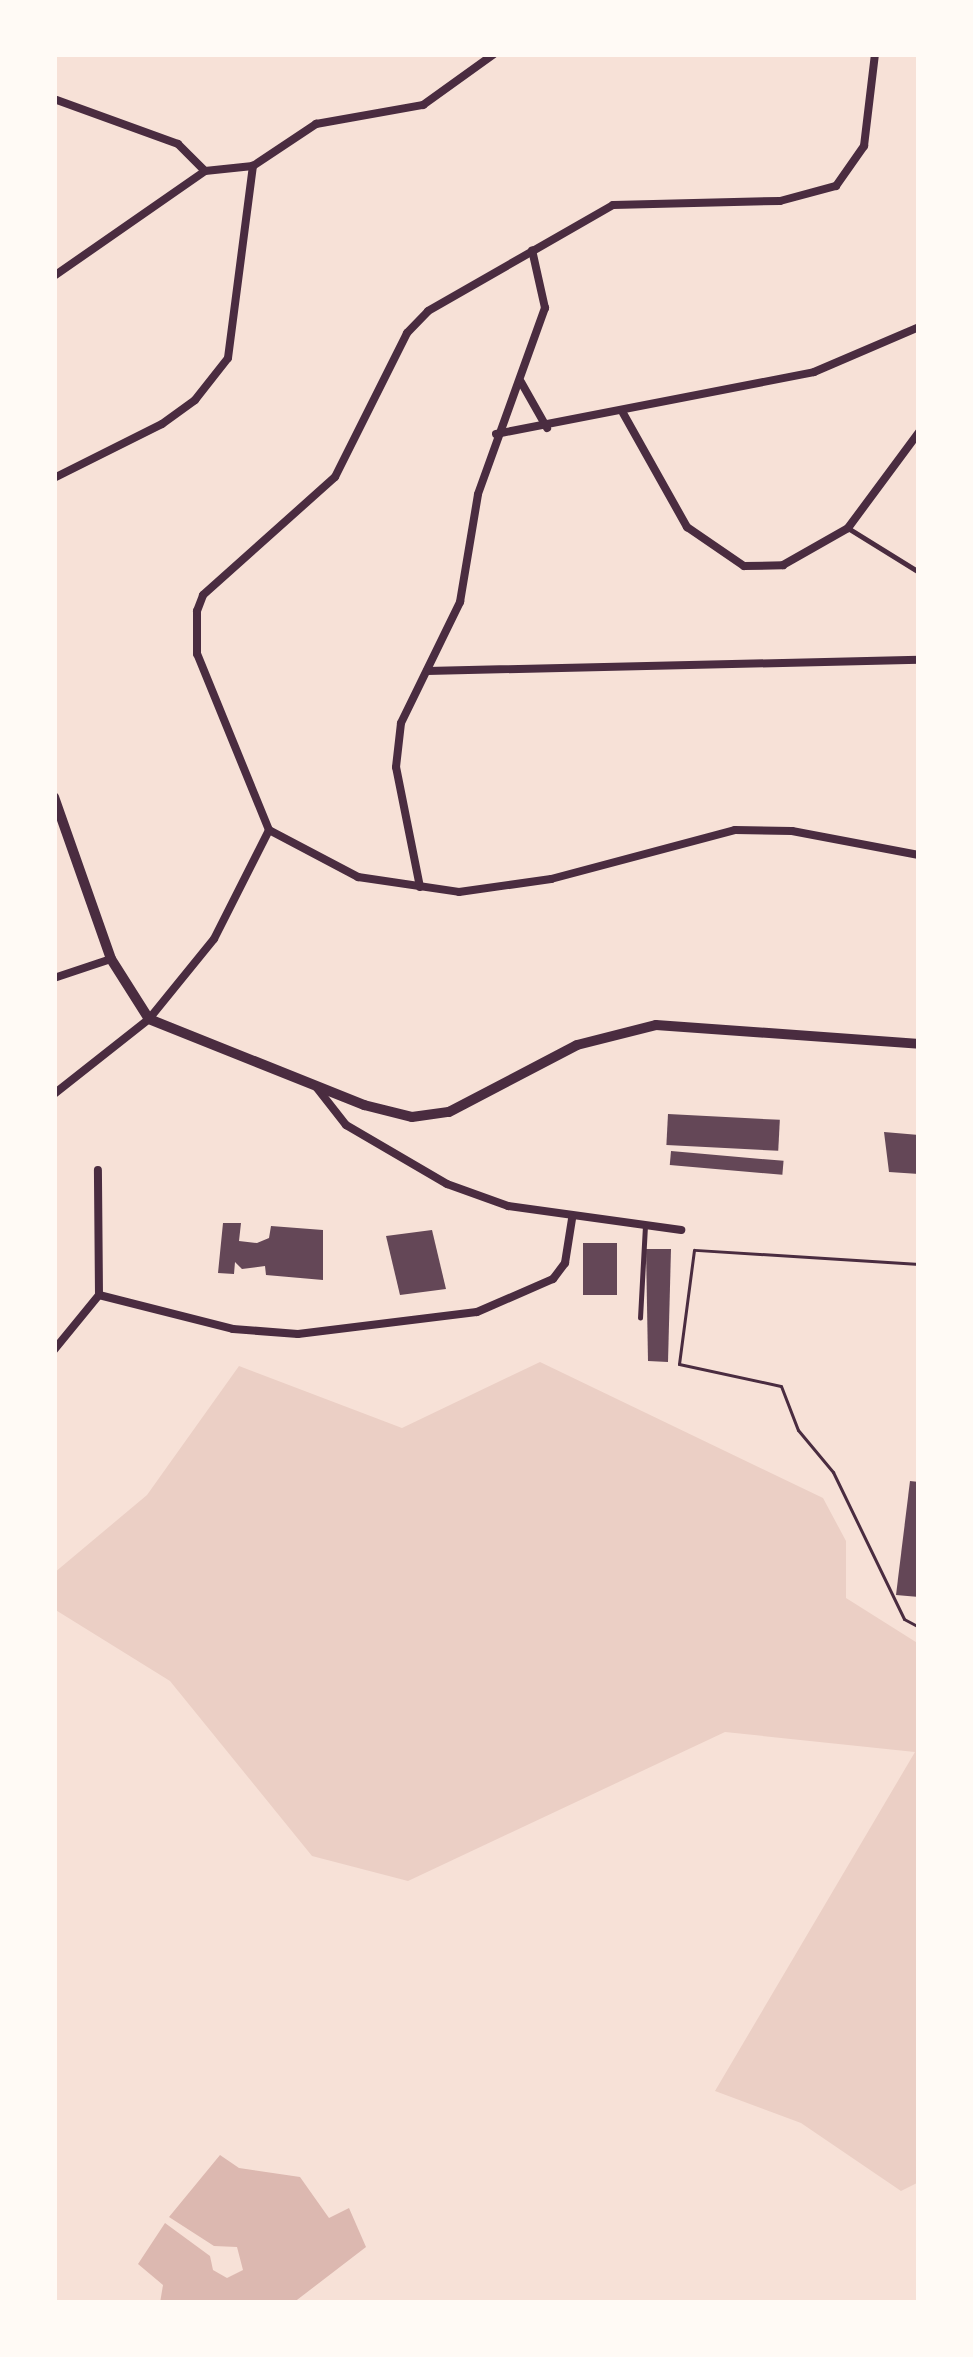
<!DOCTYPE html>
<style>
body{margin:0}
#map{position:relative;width:973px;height:2357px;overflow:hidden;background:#f7e1d7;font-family:Manrope,sans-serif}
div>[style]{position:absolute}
.green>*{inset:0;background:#ebcfc5}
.water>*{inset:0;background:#dcb8b0}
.building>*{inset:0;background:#644757;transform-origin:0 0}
.path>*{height:3px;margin:-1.5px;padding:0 1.5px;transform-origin:1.5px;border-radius:1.5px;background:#4a2c40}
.service>*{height:4.5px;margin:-2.25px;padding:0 2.25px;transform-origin:2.25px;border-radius:2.25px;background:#4a2c40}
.minor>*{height:8px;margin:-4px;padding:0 4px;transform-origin:4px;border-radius:4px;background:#4a2c40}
.secondary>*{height:10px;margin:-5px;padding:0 5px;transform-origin:5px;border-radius:5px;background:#4a2c40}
span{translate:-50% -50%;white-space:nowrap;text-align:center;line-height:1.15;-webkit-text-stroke:10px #fffaf5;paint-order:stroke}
.frame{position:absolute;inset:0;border:57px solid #fffaf5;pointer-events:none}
</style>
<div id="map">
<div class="green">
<i style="clip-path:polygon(540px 1362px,823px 1498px,846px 1541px,846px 1598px,919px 1644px,919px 2182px,901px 2191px,801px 2123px,715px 2091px,915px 1752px,725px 1732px,408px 1881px,312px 1856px,170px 1681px,54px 1609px,54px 1573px,147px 1495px,239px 1366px,402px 1428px)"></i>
</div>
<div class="water">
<i style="clip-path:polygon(220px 2155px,239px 2168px,300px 2177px,329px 2218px,349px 2208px,366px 2247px,293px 2303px,160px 2303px,163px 2285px,138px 2264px,165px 2223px,210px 2256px,213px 2270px,227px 2278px,243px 2270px,237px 2247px,214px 2246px,169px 2217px)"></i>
</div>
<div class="building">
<i style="left:668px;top:1114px;width:112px;height:31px;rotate:3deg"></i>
<i style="clip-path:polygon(884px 1132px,919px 1135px,919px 1174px,889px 1172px)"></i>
<i style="left:671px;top:1151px;width:113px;height:14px;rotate:5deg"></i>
<i style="clip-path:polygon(223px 1223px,241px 1223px,239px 1241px,257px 1243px,269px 1238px,271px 1226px,323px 1230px,323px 1280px,266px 1275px,265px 1266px,242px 1269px,235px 1262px,234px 1274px,218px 1273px)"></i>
<i style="clip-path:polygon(432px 1230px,446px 1289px,400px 1295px,386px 1236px)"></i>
<i style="left:617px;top:1243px;width:52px;height:34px;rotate:90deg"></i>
<i style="clip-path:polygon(646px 1249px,671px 1249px,668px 1362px,648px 1361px)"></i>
<i style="clip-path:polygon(910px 1481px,919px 1482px,919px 1597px,896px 1595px)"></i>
</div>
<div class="path">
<i style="left:919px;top:1264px;width:225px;rotate:-176.4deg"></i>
<i style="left:694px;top:1250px;width:115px;rotate:97.5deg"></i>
<i style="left:679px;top:1364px;width:104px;rotate:12.2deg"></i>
<i style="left:781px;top:1386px;width:47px;rotate:68.9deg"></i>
<i style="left:798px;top:1430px;width:55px;rotate:50.2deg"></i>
<i style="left:833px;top:1472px;width:163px;rotate:64.2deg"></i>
<i style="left:904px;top:1619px;width:17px;rotate:28deg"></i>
</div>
<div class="service">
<i style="left:848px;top:528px;width:84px;rotate:31.8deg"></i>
<i style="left:640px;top:1318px;width:91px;rotate:-86.9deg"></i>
</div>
<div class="minor">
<i style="left:54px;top:99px;width:132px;rotate:19.9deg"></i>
<i style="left:178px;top:144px;width:38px;rotate:45deg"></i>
<i style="left:253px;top:166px;width:76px;rotate:-33.7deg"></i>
<i style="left:316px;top:124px;width:109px;rotate:-10.1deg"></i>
<i style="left:423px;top:105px;width:87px;rotate:-35.7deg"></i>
<i style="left:54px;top:276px;width:184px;rotate:-34.8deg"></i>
<i style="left:205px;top:171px;width:48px;rotate:-5.9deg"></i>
<i style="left:521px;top:382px;width:53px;rotate:60.5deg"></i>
<i style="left:623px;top:413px;width:131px;rotate:60.7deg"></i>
<i style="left:687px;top:527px;width:69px;rotate:34.4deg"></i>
<i style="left:744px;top:566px;width:39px;rotate:-1deg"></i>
<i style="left:783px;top:565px;width:75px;rotate:-29.6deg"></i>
<i style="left:848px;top:528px;width:119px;rotate:-53.5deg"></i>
<i style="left:496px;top:434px;width:324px;rotate:-11deg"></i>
<i style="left:814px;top:372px;width:114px;rotate:-23.2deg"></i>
<i style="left:54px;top:478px;width:121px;rotate:-26.6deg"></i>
<i style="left:162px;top:424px;width:41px;rotate:-36deg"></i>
<i style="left:195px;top:400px;width:53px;rotate:-51.8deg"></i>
<i style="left:228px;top:358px;width:194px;rotate:-82.6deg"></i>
<i style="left:427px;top:671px;width:492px;rotate:-1.3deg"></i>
<i style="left:269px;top:830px;width:190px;rotate:-112.2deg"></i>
<i style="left:197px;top:654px;width:43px;rotate:-90deg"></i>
<i style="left:197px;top:611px;width:17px;rotate:-69deg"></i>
<i style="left:203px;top:595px;width:177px;rotate:-41.8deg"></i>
<i style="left:335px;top:477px;width:161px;rotate:-63.4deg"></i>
<i style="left:407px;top:333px;width:30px;rotate:-46deg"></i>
<i style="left:428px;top:311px;width:213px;rotate:-29.8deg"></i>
<i style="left:613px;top:205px;width:167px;rotate:-1.4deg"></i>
<i style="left:780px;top:201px;width:58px;rotate:-15deg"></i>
<i style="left:836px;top:186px;width:49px;rotate:-55deg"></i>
<i style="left:864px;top:146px;width:93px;rotate:-83.2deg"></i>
<i style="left:269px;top:830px;width:101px;rotate:27.8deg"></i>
<i style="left:358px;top:877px;width:102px;rotate:8.4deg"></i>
<i style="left:459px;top:892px;width:93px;rotate:-8deg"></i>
<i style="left:551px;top:879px;width:190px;rotate:-14.9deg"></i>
<i style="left:735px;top:830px;width:57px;rotate:1deg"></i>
<i style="left:792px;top:831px;width:129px;rotate:10.7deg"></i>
<i style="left:420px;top:887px;width:122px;rotate:-101.3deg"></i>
<i style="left:396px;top:767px;width:44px;rotate:-83.5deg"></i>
<i style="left:401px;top:723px;width:135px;rotate:-64deg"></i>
<i style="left:460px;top:602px;width:109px;rotate:-80.5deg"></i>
<i style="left:478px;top:494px;width:198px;rotate:-70.2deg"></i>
<i style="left:545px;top:308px;width:59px;rotate:-102.6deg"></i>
<i style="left:54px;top:978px;width:60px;rotate:-18.4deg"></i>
<i style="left:317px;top:1088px;width:47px;rotate:51.9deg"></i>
<i style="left:346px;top:1125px;width:117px;rotate:30.3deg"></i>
<i style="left:447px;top:1184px;width:65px;rotate:19.8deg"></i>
<i style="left:508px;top:1206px;width:175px;rotate:7.9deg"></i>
<i style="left:54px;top:1094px;width:121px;rotate:-38.3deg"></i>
<i style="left:149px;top:1019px;width:103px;rotate:-50.9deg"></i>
<i style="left:214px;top:939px;width:122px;rotate:-63.2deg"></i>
<i style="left:99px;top:1295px;width:138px;rotate:14.2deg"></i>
<i style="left:233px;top:1329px;width:65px;rotate:4.4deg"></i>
<i style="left:298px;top:1334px;width:180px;rotate:-7deg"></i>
<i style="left:477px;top:1312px;width:83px;rotate:-23.5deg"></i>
<i style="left:553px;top:1279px;width:20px;rotate:-53deg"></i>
<i style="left:565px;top:1263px;width:45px;rotate:-81deg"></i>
<i style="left:54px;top:1350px;width:71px;rotate:-50.7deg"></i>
<i style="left:99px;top:1295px;width:125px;rotate:-90.5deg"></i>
</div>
<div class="secondary">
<i style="left:54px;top:797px;width:172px;rotate:70.6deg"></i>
<i style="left:111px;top:959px;width:71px;rotate:57.7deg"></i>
<i style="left:149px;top:1019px;width:232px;rotate:21.8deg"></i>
<i style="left:364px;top:1105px;width:49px;rotate:14deg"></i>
<i style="left:412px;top:1117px;width:37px;rotate:-8deg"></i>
<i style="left:449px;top:1112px;width:144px;rotate:-27.6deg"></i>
<i style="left:577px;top:1045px;width:81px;rotate:-14.2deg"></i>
<i style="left:656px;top:1025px;width:264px;rotate:4.1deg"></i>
</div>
<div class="frame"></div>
</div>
